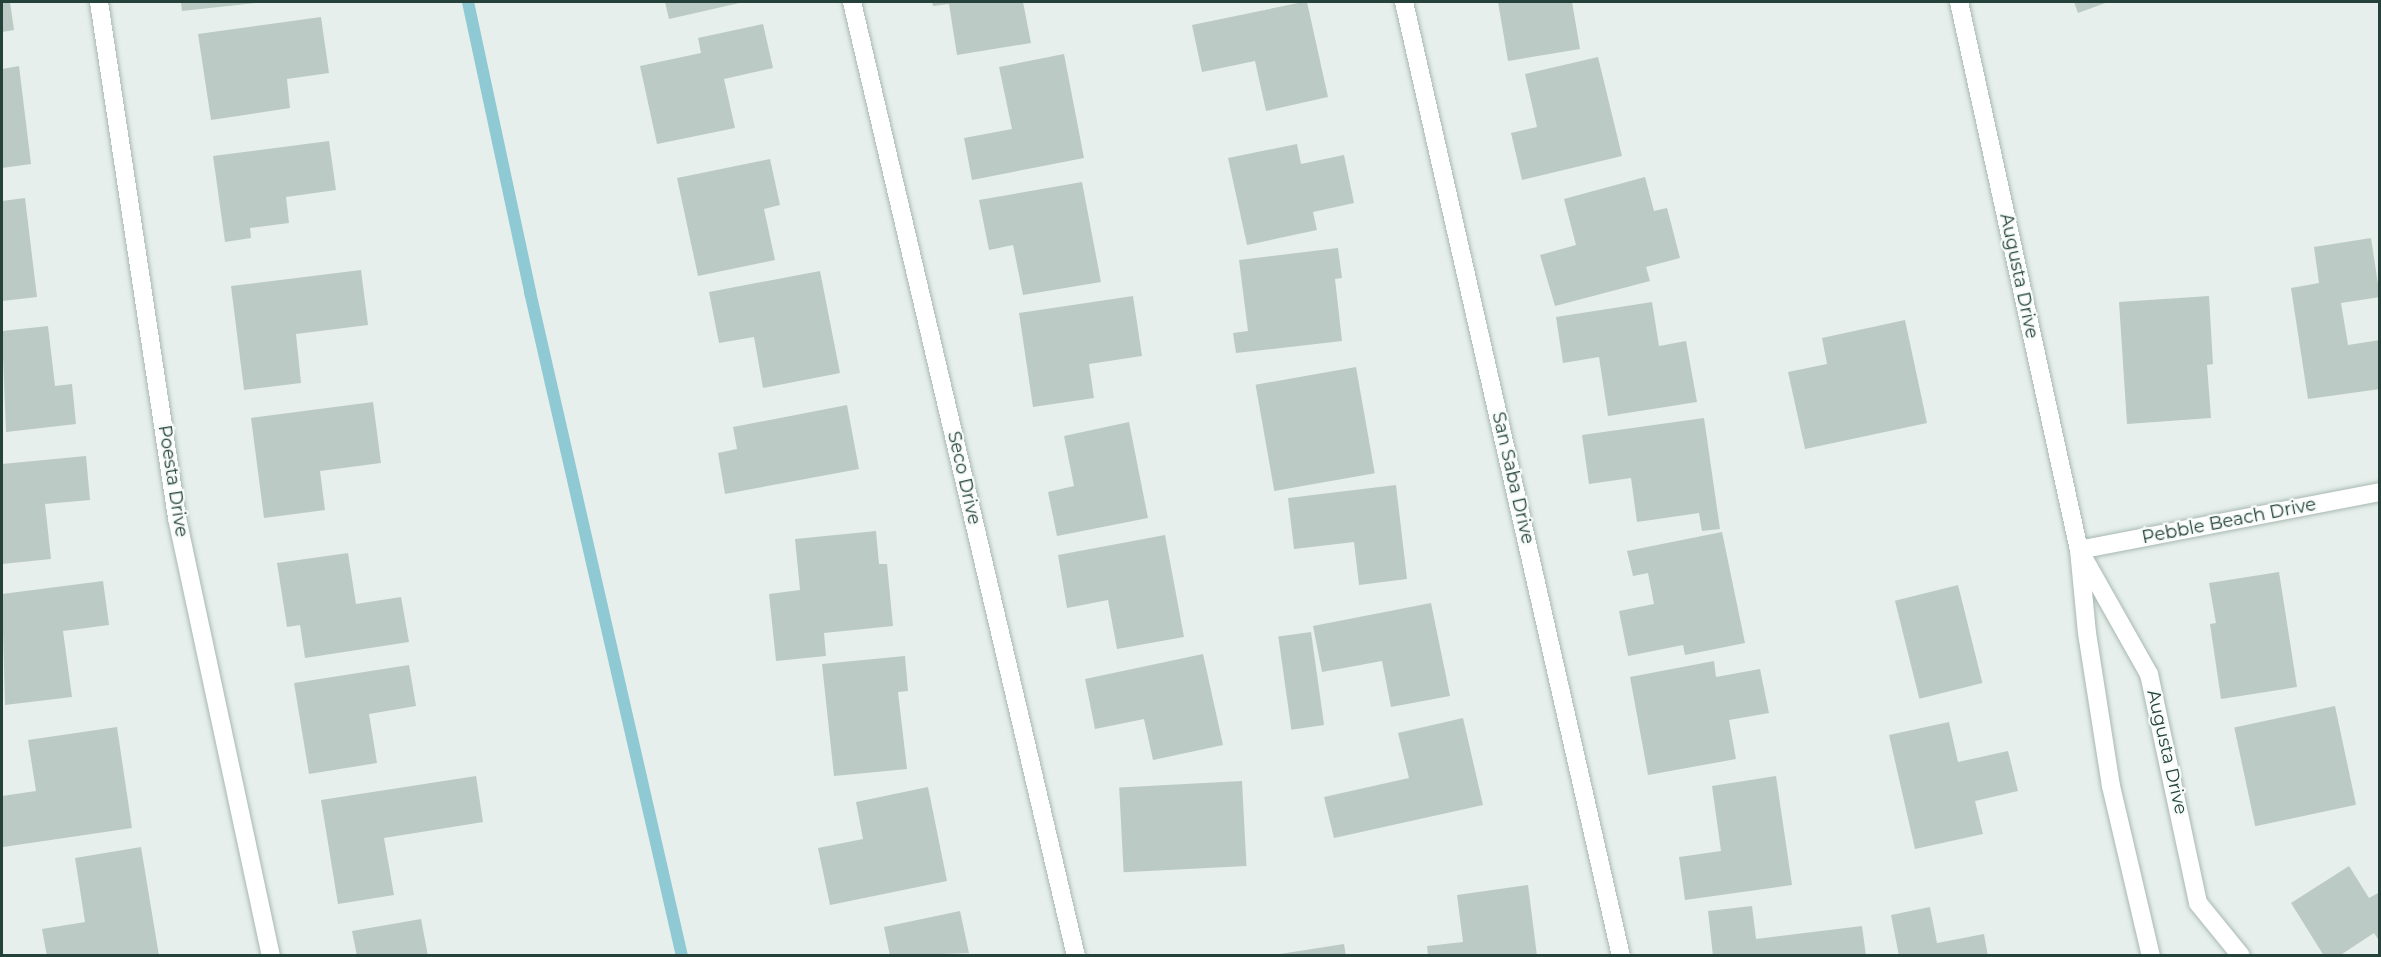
<!DOCTYPE html>
<style>
body{margin:0}
#map{position:relative;width:2381px;height:957px;overflow:hidden;background:#e6efeb;font-family:Montserrat,sans-serif}
div>[style]{position:absolute}
.stream>*{height:12px;margin:-6px;padding:0 6px;transform-origin:6px;border-radius:6px;background:#8ec9d4}
.building>*{inset:0;background:#bbcac4;transform-origin:0 0}
.roads{filter:drop-shadow(0 0 2px #a8b8b2) drop-shadow(0 0 2px #a8b8b2)}
.minor>*{height:18px;margin:-9px;padding:0 9px;transform-origin:9px;border-radius:9px;background:#fff}
span{translate:-50% -50%;white-space:nowrap;text-align:center;line-height:1.15;-webkit-text-stroke:4.5px #f7fbf9;paint-order:stroke}
.street-label{font-size:18px;color:#24423a}
.frame{position:absolute;inset:0;border:3px solid #24423a;pointer-events:none}
</style>
<div id="map">
<div class="stream">
<i style="left:468px;top:2px;width:297px;rotate:77.9deg"></i>
<i style="left:530px;top:292px;width:681px;rotate:77.11deg"></i>
</div>
<div class="building">
<i style="clip-path:polygon(2px 2px,10px 2px,14px 30px,2px 32px)"></i>
<i style="clip-path:polygon(181px 2px,256px 2px,256px 3px,182px 11px)"></i>
<i style="clip-path:polygon(665px 2px,744px 2px,669px 19px)"></i>
<i style="clip-path:polygon(932px 2px,1023px 2px,1031px 43px,957px 55px,949px 4px,933px 6px)"></i>
<i style="clip-path:polygon(1303px 2px,1307px 2px,1328px 97px,1266px 111px,1255px 61px,1202px 72px,1192px 25px)"></i>
<i style="clip-path:polygon(1498px 2px,1572px 2px,1580px 49px,1508px 61px)"></i>
<i style="clip-path:polygon(2074px 2px,2108px 2px,2078px 13px)"></i>
<i style="clip-path:polygon(321px 17px,329px 73px,287px 79px,290px 108px,211px 120px,198px 34px)"></i>
<i style="clip-path:polygon(763px 24px,773px 68px,724px 79px,735px 128px,657px 144px,640px 66px,701px 53px,698px 38px)"></i>
<i style="clip-path:polygon(1064px 54px,1084px 158px,972px 180px,964px 138px,1012px 129px,999px 67px)"></i>
<i style="clip-path:polygon(1598px 57px,1622px 156px,1522px 180px,1511px 133px,1537px 127px,1525px 74px)"></i>
<i style="clip-path:polygon(19px 66px,31px 164px,2px 168px,2px 69px)"></i>
<i style="clip-path:polygon(329px 141px,336px 190px,286px 197px,289px 223px,250px 228px,251px 238px,225px 242px,213px 156px)"></i>
<i style="clip-path:polygon(1297px 144px,1301px 164px,1344px 155px,1354px 203px,1313px 212px,1317px 230px,1247px 245px,1228px 158px)"></i>
<i style="clip-path:polygon(770px 159px,780px 205px,764px 209px,775px 260px,698px 276px,677px 178px)"></i>
<i style="clip-path:polygon(1645px 177px,1654px 211px,1667px 208px,1680px 258px,1646px 267px,1650px 281px,1555px 306px,1540px 255px,1576px 245px,1564px 199px)"></i>
<i style="clip-path:polygon(1082px 182px,1101px 282px,1023px 295px,1013px 245px,989px 250px,979px 200px)"></i>
<i style="clip-path:polygon(25px 198px,37px 297px,2px 301px,2px 201px)"></i>
<i style="clip-path:polygon(2371px 238px,2380px 297px,2341px 303px,2348px 345px,2380px 340px,2380px 389px,2308px 399px,2291px 288px,2319px 283px,2314px 247px)"></i>
<i style="clip-path:polygon(1338px 248px,1342px 278px,1335px 279px,1342px 341px,1236px 353px,1233px 333px,1248px 331px,1239px 260px)"></i>
<i style="clip-path:polygon(361px 270px,368px 325px,296px 334px,301px 383px,244px 390px,231px 286px)"></i>
<i style="clip-path:polygon(820px 271px,840px 373px,763px 388px,754px 337px,719px 343px,709px 292px)"></i>
<i style="clip-path:polygon(1133px 296px,1142px 356px,1089px 364px,1094px 398px,1033px 407px,1019px 313px)"></i>
<i style="clip-path:polygon(2209px 296px,2213px 364px,2207px 365px,2211px 418px,2127px 424px,2119px 302px)"></i>
<i style="clip-path:polygon(1652px 302px,1659px 346px,1686px 341px,1697px 402px,1608px 416px,1599px 357px,1563px 363px,1556px 317px)"></i>
<i style="clip-path:polygon(1905px 320px,1927px 423px,1805px 449px,1788px 372px,1827px 364px,1822px 338px)"></i>
<i style="clip-path:polygon(48px 326px,55px 386px,72px 384px,76px 424px,6px 432px,2px 331px)"></i>
<i style="left:1356px;top:367px;width:108px;height:102px;rotate:80deg"></i>
<i style="clip-path:polygon(373px 402px,381px 463px,320px 471px,325px 510px,264px 518px,251px 418px)"></i>
<i style="clip-path:polygon(847px 405px,859px 469px,725px 494px,718px 453px,737px 449px,733px 427px)"></i>
<i style="clip-path:polygon(1704px 418px,1720px 529px,1702px 531px,1699px 513px,1637px 522px,1631px 478px,1589px 484px,1582px 435px)"></i>
<i style="clip-path:polygon(1129px 422px,1148px 518px,1057px 536px,1048px 492px,1074px 486px,1064px 436px)"></i>
<i style="clip-path:polygon(86px 456px,90px 500px,45px 504px,51px 559px,2px 564px,2px 464px)"></i>
<i style="clip-path:polygon(1396px 485px,1407px 579px,1359px 585px,1354px 542px,1294px 549px,1288px 498px)"></i>
<i style="clip-path:polygon(876px 531px,879px 564px,887px 564px,893px 626px,824px 633px,826px 656px,776px 661px,769px 594px,800px 590px,795px 539px)"></i>
<i style="clip-path:polygon(1722px 532px,1745px 643px,1685px 655px,1683px 645px,1628px 656px,1619px 611px,1654px 604px,1648px 573px,1633px 576px,1627px 551px)"></i>
<i style="clip-path:polygon(1165px 535px,1184px 637px,1117px 649px,1108px 600px,1067px 608px,1058px 555px)"></i>
<i style="clip-path:polygon(348px 553px,356px 604px,401px 597px,409px 642px,305px 658px,300px 625px,287px 627px,277px 563px)"></i>
<i style="clip-path:polygon(2279px 572px,2297px 687px,2221px 699px,2210px 624px,2216px 623px,2209px 583px)"></i>
<i style="clip-path:polygon(103px 581px,109px 625px,63px 631px,72px 697px,5px 705px,2px 594px)"></i>
<i style="left:1958px;top:585px;width:101px;height:65px;rotate:76deg"></i>
<i style="clip-path:polygon(1431px 603px,1450px 696px,1391px 707px,1382px 661px,1322px 672px,1313px 626px)"></i>
<i style="left:1311px;top:632px;width:94px;height:33px;rotate:82deg"></i>
<i style="clip-path:polygon(1203px 654px,1223px 745px,1153px 760px,1144px 719px,1095px 729px,1085px 679px)"></i>
<i style="clip-path:polygon(905px 656px,908px 691px,898px 692px,907px 769px,834px 776px,822px 664px)"></i>
<i style="clip-path:polygon(1714px 661px,1716px 677px,1760px 669px,1769px 713px,1729px 720px,1736px 759px,1648px 775px,1630px 677px)"></i>
<i style="clip-path:polygon(409px 665px,416px 706px,369px 714px,377px 763px,309px 774px,294px 683px)"></i>
<i style="left:2335px;top:706px;width:101px;height:103px;rotate:78deg"></i>
<i style="clip-path:polygon(1463px 718px,1483px 805px,1334px 838px,1324px 797px,1409px 778px,1398px 733px)"></i>
<i style="clip-path:polygon(1949px 722px,1958px 762px,2008px 751px,2018px 791px,1975px 801px,1983px 834px,1915px 849px,1889px 735px)"></i>
<i style="clip-path:polygon(117px 727px,132px 828px,3px 847px,2px 796px,36px 791px,28px 740px)"></i>
<i style="clip-path:polygon(476px 776px,483px 822px,384px 838px,394px 895px,338px 904px,321px 800px)"></i>
<i style="clip-path:polygon(1776px 776px,1792px 885px,1685px 900px,1679px 857px,1721px 851px,1712px 786px)"></i>
<i style="left:1242px;top:781px;width:85px;height:123px;rotate:87deg"></i>
<i style="clip-path:polygon(928px 787px,947px 881px,830px 905px,818px 848px,863px 839px,856px 802px)"></i>
<i style="clip-path:polygon(141px 847px,159px 956px,47px 956px,42px 929px,85px 922px,75px 858px)"></i>
<i style="clip-path:polygon(2349px 866px,2369px 898px,2380px 892px,2380px 942px,2374px 933px,2339px 956px,2324px 956px,2291px 903px)"></i>
<i style="clip-path:polygon(1528px 885px,1537px 956px,1428px 956px,1427px 946px,1463px 942px,1457px 895px)"></i>
<i style="clip-path:polygon(1752px 906px,1756px 939px,1862px 926px,1866px 956px,1713px 956px,1708px 911px)"></i>
<i style="clip-path:polygon(1930px 907px,1937px 943px,1984px 934px,1988px 956px,1899px 956px,1891px 915px)"></i>
<i style="clip-path:polygon(960px 911px,969px 953px,890px 956px,884px 927px)"></i>
<i style="clip-path:polygon(421px 919px,428px 956px,357px 956px,352px 931px)"></i>
<i style="clip-path:polygon(1344px 944px,1346px 956px,1280px 956px,1280px 954px)"></i>
</div>
<div class="roads">
<div class="minor">
<i style="left:99px;top:2px;width:522px;rotate:81.4deg"></i>
<i style="left:177px;top:518px;width:448px;rotate:77.9deg"></i>
<i style="left:852px;top:2px;width:980px;rotate:76.79deg"></i>
<i style="left:1404px;top:2px;width:978px;rotate:77.19deg"></i>
<i style="left:1959px;top:2px;width:561px;rotate:77.65deg"></i>
<i style="left:2079px;top:550px;width:83px;rotate:84.5deg"></i>
<i style="left:2087px;top:633px;width:155px;rotate:81.1deg"></i>
<i style="left:2111px;top:786px;width:175px;rotate:76.8deg"></i>
<i style="left:2079px;top:550px;width:307px;rotate:-10.9deg"></i>
<i style="left:2083px;top:557px;width:134px;rotate:60.6deg"></i>
<i style="left:2149px;top:674px;width:234px;rotate:77.9deg"></i>
<i style="left:2198px;top:903px;width:68px;rotate:50.9deg"></i>
</div>
</div>
<div class="street-label">
<span style="left:2019px;top:276px;rotate:78deg">Augusta Drive</span>
<span style="left:964px;top:478px;rotate:77deg">Seco Drive</span>
<span style="left:1513px;top:478px;rotate:77deg">San Saba Drive</span>
<span style="left:173px;top:481px;rotate:81deg">Poesta Drive</span>
<span style="left:2229px;top:521px;rotate:-11deg">Pebble Beach Drive</span>
<span style="left:2167px;top:752px;rotate:77deg">Augusta Drive</span>
</div>
<div class="frame"></div>
</div>
